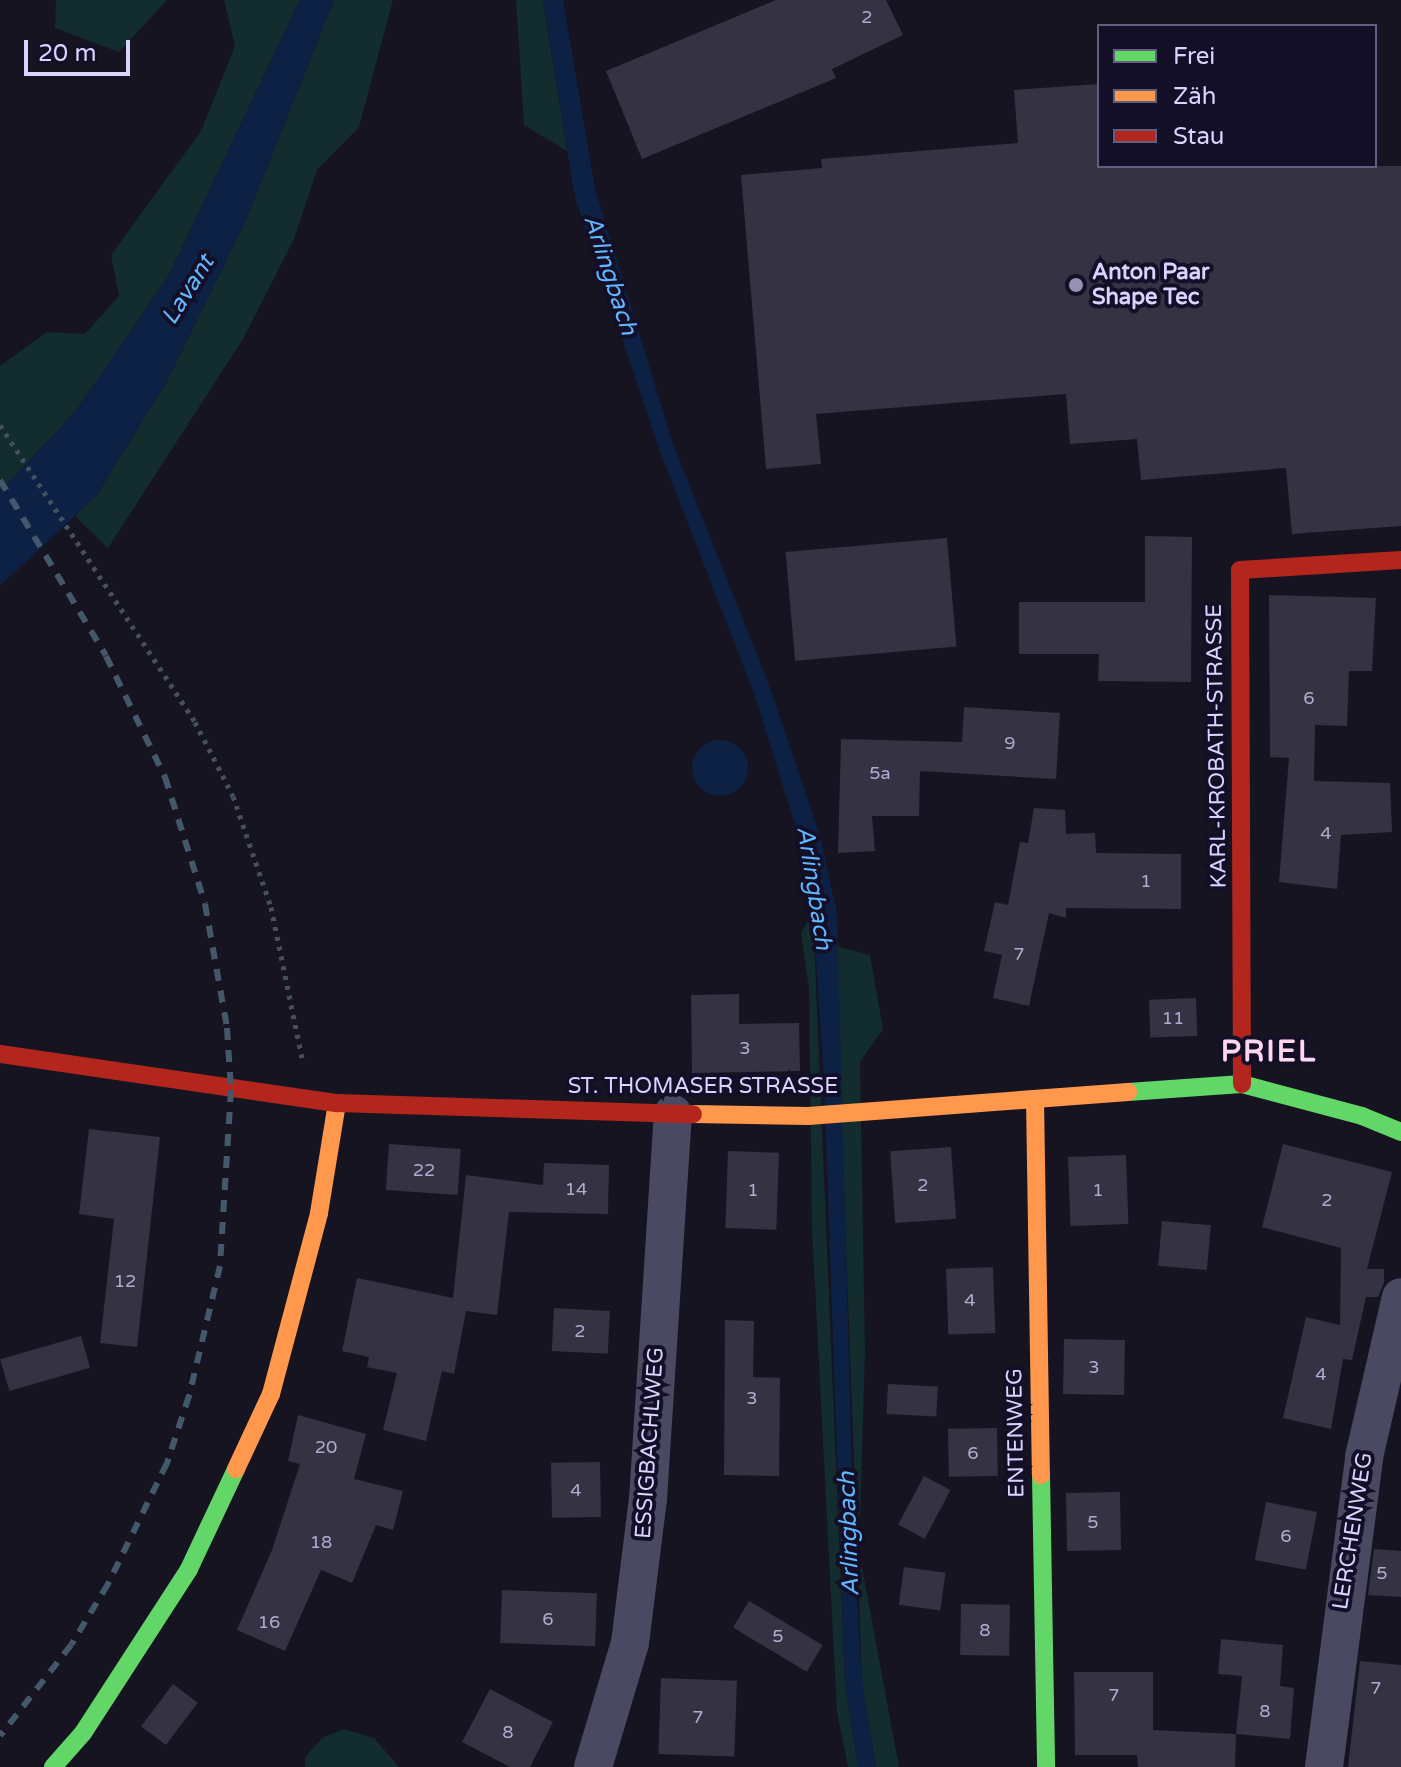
<!DOCTYPE html>
<meta charset="utf-8">
<style>
body{margin:0}
#map{position:relative;width:1401px;height:1767px;overflow:hidden;background:#161421;font-family:"Varela Round",sans-serif}
div>[style]{position:absolute}
.green>*{inset:0;background:#132c2d}
.water>*{inset:0;background:#0d2144}
.round{border-radius:50%}
.building>*{inset:0;background:#343243;transform-origin:0 0}
.path>*{height:5px;margin-top:-2.5px;transform-origin:0;background:repeating-linear-gradient(90deg,#44505f 0 4px,transparent 0 10px)}
.street>*{height:38px;margin:-19px;padding:0 19px;transform-origin:19px;border-radius:19px;background:#4a4962}
.fast>*{height:18px;margin:-9px;padding:0 9px;transform-origin:9px;border-radius:9px;background:#63d668}
.slow>*{height:18px;margin:-9px;padding:0 9px;transform-origin:9px;border-radius:9px;background:#ff974d}
.jam>*{height:18px;margin:-9px;padding:0 9px;transform-origin:9px;border-radius:9px;background:#b3261e}
.rail>*{height:6px;margin-top:-3px;transform-origin:0;background:repeating-linear-gradient(90deg,#43596b 0 12px,transparent 0 22px)}
.dots>*{width:22px;height:22px;translate:-50% -50%;box-sizing:border-box;border:4px solid #130f26;border-radius:50%}
span{translate:-50% -50%;white-space:nowrap;text-align:center;line-height:1.15;-webkit-text-stroke:8px #130f26;paint-order:stroke}
.number-label{font-size:18px;color:#b0acd0}
.number-label span{-webkit-text-stroke-width:0}
.poi-label{font-size:22px;color:#d9d4ff;font-weight:700}
.left{translate:0 -50%;text-align:left}
.street-label{font-size:22px;color:#d9d4ff}
.water-label{font-size:24px;color:#62b6ff;font-style:italic}
.district-label{font-size:30px;color:#ffd6f0;font-weight:700;letter-spacing:2px}
.legend{position:absolute;left:1097px;top:24px;width:280px;height:144px;box-sizing:border-box;background:#130f26;border:2px solid #625e7d;margin:0;padding:10px 14px;list-style:none;font-size:24px;color:#d9d4ff}
.legend li{display:flex;align-items:center;gap:16px;height:40px}
.legend b{width:40px;border:2px solid #625e7d}
.scale{position:absolute;left:24px;top:40px;width:106px;height:36px;box-sizing:border-box;border:4px solid #d9d4ff;border-top:0;padding-left:10px;font-size:24px;line-height:28px;white-space:nowrap;color:#d9d4ff;-webkit-text-stroke:6px #130f26;paint-order:stroke}
</style>
<div id="map">
<div class="green">
<i style="clip-path:polygon(56px 0,167px 0,119px 52px,55px 28px)"></i>
<i style="clip-path:polygon(224px 0,300px 0,168px 277px,75px 412px,0 492px,0 366px,47px 332px,85px 334px,119px 296px,111px 255px,201px 131px,235px 46px)"></i>
<i style="clip-path:polygon(334px 0,393px 0,359px 127px,317px 170px,294px 239px,243px 339px,108px 548px,75px 516px,96px 496px,167px 381px,245px 222px)"></i>
<i style="clip-path:polygon(516px 0,543px 0,567px 151px,524px 125px)"></i>
<i style="clip-path:polygon(813px 911px,845px 1683px,858px 1767px,848px 1767px,837px 1712px,812px 1228px,809px 989px,801px 933px)"></i>
<i style="clip-path:polygon(835px 946px,870px 955px,883px 1029px,860px 1062px,865px 1351px,859px 1551px,899px 1767px,876px 1767px,862px 1680px)"></i>
<i style="clip-path:polygon(344px 1729px,374px 1738px,399px 1767px,305px 1767px,305px 1757px,322px 1738px)"></i>
</div>
<div class="water">
<i style="clip-path:polygon(300px 0,334px 0,245px 222px,167px 381px,96px 496px,0 586px,0 492px,75px 412px,168px 277px)"></i>
<i style="clip-path:polygon(543px 0,563px 0,595px 189px,673px 444px,770px 688px,821px 839px,837px 914px,854px 1547px,862px 1680px,876px 1767px,858px 1767px,845px 1683px,824px 1083px,813px 911px,802px 847px,754px 693px,659px 449px,575px 198px)"></i>
<i class="round" style="left:692px;top:740px;width:56px;height:56px"></i>
</div>
<div class="building">
<i style="clip-path:polygon(776px 0,886px 0,903px 35px,832px 69px,836px 78px,642px 159px,606px 71px)"></i>
<i style="clip-path:polygon(1099px 84px,1099px 166px,1401px 166px,1401px 526px,1292px 534px,1286px 468px,1141px 480px,1137px 439px,1070px 444px,1066px 394px,816px 414px,821px 464px,766px 469px,741px 175px,822px 168px,821px 159px,1018px 143px,1014px 90px)"></i>
<i style="clip-path:polygon(1145px 536px,1192px 537px,1191px 682px,1098px 681px,1099px 654px,1019px 654px,1019px 602px,1145px 602px)"></i>
<i style="left:947px;top:538px;width:109px;height:162px;rotate:85deg"></i>
<i style="clip-path:polygon(1269px 595px,1376px 598px,1372px 671px,1349px 671px,1347px 726px,1315px 725px,1314px 781px,1390px 783px,1392px 832px,1341px 835px,1337px 889px,1279px 882px,1289px 758px,1270px 757px)"></i>
<i style="clip-path:polygon(964px 707px,1060px 713px,1056px 779px,920px 771px,919px 816px,872px 816px,875px 851px,838px 853px,841px 739px,962px 742px)"></i>
<i style="clip-path:polygon(1034px 808px,1065px 810px,1066px 834px,1095px 833px,1096px 853px,1181px 854px,1181px 909px,1066px 908px,1066px 918px,1049px 913px,1029px 1006px,993px 998px,1002px 955px,984px 951px,995px 902px,1008px 905px,1020px 842px,1028px 843px)"></i>
<i style="clip-path:polygon(739px 994px,739px 1024px,799px 1023px,800px 1071px,692px 1073px,691px 995px)"></i>
<i style="left:1196px;top:998px;width:38px;height:47px;rotate:88deg"></i>
<i style="clip-path:polygon(89px 1129px,160px 1137px,137px 1347px,100px 1343px,114px 1219px,79px 1214px)"></i>
<i style="left:389px;top:1144px;width:72px;height:46px;rotate:4deg"></i>
<i style="clip-path:polygon(1283px 1144px,1392px 1172px,1367px 1269px,1384px 1269px,1384px 1283px,1378px 1297px,1366px 1297px,1352px 1360px,1343px 1359px,1331px 1429px,1283px 1418px,1306px 1317px,1340px 1325px,1341px 1248px,1262px 1227px)"></i>
<i style="left:951px;top:1147px;width:72px;height:61px;rotate:86deg"></i>
<i style="left:728px;top:1151px;width:51px;height:77px;rotate:2deg"></i>
<i style="left:1126px;top:1155px;width:69px;height:58px;rotate:88deg"></i>
<i style="clip-path:polygon(544px 1163px,609px 1165px,608px 1214px,509px 1212px,497px 1315px,466px 1311px,454px 1374px,442px 1371px,426px 1441px,383px 1430px,397px 1373px,367px 1367px,369px 1357px,342px 1351px,357px 1278px,453px 1298px,466px 1175px,543px 1185px)"></i>
<i style="left:1162px;top:1221px;width:49px;height:45px;rotate:5deg"></i>
<i style="left:993px;top:1267px;width:66px;height:47px;rotate:88deg"></i>
<i style="left:554px;top:1308px;width:56px;height:43px;rotate:3deg"></i>
<i style="clip-path:polygon(725px 1320px,754px 1321px,753px 1377px,780px 1378px,779px 1476px,724px 1475px)"></i>
<i style="left:81px;top:1336px;width:33px;height:84px;rotate:74deg"></i>
<i style="left:1064px;top:1339px;width:61px;height:55px;rotate:1deg"></i>
<i style="left:888px;top:1384px;width:50px;height:30px;rotate:3deg"></i>
<i style="clip-path:polygon(298px 1415px,366px 1434px,354px 1479px,403px 1491px,393px 1530px,376px 1525px,352px 1583px,321px 1570px,285px 1651px,237px 1630px,272px 1550px,300px 1464px,288px 1461px)"></i>
<i style="left:997px;top:1428px;width:48px;height:49px;rotate:89deg"></i>
<i style="left:600px;top:1462px;width:55px;height:49px;rotate:89deg"></i>
<i style="left:924px;top:1476px;width:30px;height:55px;rotate:28deg"></i>
<i style="left:1120px;top:1492px;width:58px;height:54px;rotate:89deg"></i>
<i style="left:1266px;top:1502px;width:52px;height:59px;rotate:11deg"></i>
<i style="clip-path:polygon(1374px 1549px,1401px 1551px,1401px 1597px,1368px 1595px)"></i>
<i style="left:904px;top:1567px;width:42px;height:38px;rotate:8deg"></i>
<i style="left:502px;top:1590px;width:95px;height:53px;rotate:2deg"></i>
<i style="left:749px;top:1601px;width:86px;height:31px;rotate:31deg"></i>
<i style="left:961px;top:1604px;width:49px;height:51px;rotate:1deg"></i>
<i style="clip-path:polygon(1221px 1639px,1283px 1645px,1280px 1686px,1294px 1688px,1290px 1739px,1236px 1734px,1242px 1676px,1218px 1674px)"></i>
<i style="clip-path:polygon(1360px 1661px,1401px 1665px,1401px 1767px,1348px 1767px)"></i>
<i style="clip-path:polygon(1074px 1672px,1153px 1672px,1153px 1730px,1236px 1734px,1235px 1767px,1138px 1767px,1137px 1755px,1075px 1755px)"></i>
<i style="left:661px;top:1678px;width:76px;height:76px;rotate:2deg"></i>
<i style="left:173px;top:1684px;width:31px;height:53px;rotate:37deg"></i>
<i style="clip-path:polygon(490px 1689px,553px 1722px,530px 1767px,510px 1767px,462px 1742px)"></i>
</div>
<div class="path">
<i style="left:0;top:425px;width:355px;rotate:56.7deg"></i>
<i style="left:195px;top:722px;width:83px;rotate:62.8deg"></i>
<i style="left:233px;top:796px;width:117px;rotate:71.1deg"></i>
<i style="left:271px;top:907px;width:154px;rotate:78.4deg"></i>
</div>
<div class="street">
<i style="left:593px;top:1767px;width:129px;rotate:-73.4deg"></i>
<i style="left:630px;top:1643px;width:145px;rotate:-82.9deg"></i>
<i style="left:648px;top:1499px;width:386px;rotate:-86.3deg"></i>
<i style="left:1324px;top:1767px;width:313px;rotate:-82.6deg"></i>
<i style="left:1364px;top:1457px;width:164px;rotate:-77deg"></i>
</div>
<div class="fast">
<i style="left:1128px;top:1092px;width:114px;rotate:-4deg"></i>
<i style="left:1242px;top:1084px;width:124px;rotate:14.9deg"></i>
<i style="left:1362px;top:1116px;width:42px;rotate:22.3deg"></i>
<i style="left:1041px;top:1475px;width:292px;rotate:89deg"></i>
<i style="left:53px;top:1767px;width:45px;rotate:-48.6deg"></i>
<i style="left:83px;top:1733px;width:195px;rotate:-57.1deg"></i>
<i style="left:189px;top:1569px;width:110px;rotate:-64.8deg"></i>
</div>
<div class="slow">
<i style="left:1035px;top:1099px;width:376px;rotate:89.1deg"></i>
<i style="left:693px;top:1114px;width:115px;rotate:1deg"></i>
<i style="left:808px;top:1116px;width:321px;rotate:-4.3deg"></i>
<i style="left:236px;top:1469px;width:83px;rotate:-65deg"></i>
<i style="left:271px;top:1394px;width:187px;rotate:-75.1deg"></i>
<i style="left:319px;top:1213px;width:111px;rotate:-80.7deg"></i>
</div>
<div class="jam">
<i style="left:0;top:1054px;width:341px;rotate:8.3deg"></i>
<i style="left:337px;top:1103px;width:356px;rotate:1.8deg"></i>
<i style="left:1242px;top:1084px;width:514px;rotate:-90.22deg"></i>
<i style="left:1240px;top:570px;width:161px;rotate:-3.6deg"></i>
</div>
<div class="rail">
<i style="left:0;top:480px;width:205px;rotate:58.9deg"></i>
<i style="left:106px;top:656px;width:135px;rotate:64deg"></i>
<i style="left:165px;top:777px;width:133px;rotate:72.5deg"></i>
<i style="left:205px;top:904px;width:126px;rotate:79.9deg"></i>
<i style="left:227px;top:1028px;width:62px;rotate:86.3deg"></i>
<i style="left:231px;top:1090px;width:176px;rotate:93.6deg"></i>
<i style="left:220px;top:1266px;width:134px;rotate:103.4deg"></i>
<i style="left:189px;top:1396px;width:71px;rotate:108.2deg"></i>
<i style="left:167px;top:1463px;width:135px;rotate:116deg"></i>
<i style="left:108px;top:1584px;width:71px;rotate:121.2deg"></i>
<i style="left:71px;top:1645px;width:115px;rotate:128deg"></i>
</div>
<div class="dots">
<i style="left:1076px;top:285px;background:#9591b1"></i>
</div>
<div class="number-label">
<span style="left:867px;top:17px">2</span>
<span style="left:1309px;top:698px">6</span>
<span style="left:1010px;top:743px">9</span>
<span style="left:880px;top:773px">5a</span>
<span style="left:1326px;top:833px">4</span>
<span style="left:1146px;top:881px">1</span>
<span style="left:1019px;top:954px">7</span>
<span style="left:1173px;top:1018px">11</span>
<span style="left:745px;top:1048px">3</span>
<span style="left:424px;top:1170px">22</span>
<span style="left:923px;top:1185px">2</span>
<span style="left:576px;top:1189px">14</span>
<span style="left:753px;top:1190px">1</span>
<span style="left:1098px;top:1190px">1</span>
<span style="left:1327px;top:1200px">2</span>
<span style="left:125px;top:1281px">12</span>
<span style="left:970px;top:1300px">4</span>
<span style="left:580px;top:1331px">2</span>
<span style="left:1094px;top:1367px">3</span>
<span style="left:1321px;top:1374px">4</span>
<span style="left:752px;top:1398px">3</span>
<span style="left:326px;top:1447px">20</span>
<span style="left:973px;top:1453px">6</span>
<span style="left:576px;top:1490px">4</span>
<span style="left:1093px;top:1522px">5</span>
<span style="left:1286px;top:1536px">6</span>
<span style="left:321px;top:1542px">18</span>
<span style="left:1382px;top:1573px">5</span>
<span style="left:548px;top:1619px">6</span>
<span style="left:269px;top:1622px">16</span>
<span style="left:985px;top:1630px">8</span>
<span style="left:778px;top:1636px">5</span>
<span style="left:1376px;top:1688px">7</span>
<span style="left:1114px;top:1695px">7</span>
<span style="left:1265px;top:1711px">8</span>
<span style="left:698px;top:1717px">7</span>
<span style="left:508px;top:1732px">8</span>
</div>
<div class="poi-label">
<span class="left" style="left:1092px;top:285px">Anton Paar<br>Shape Tec</span>
</div>
<div class="street-label">
<span style="left:1217px;top:746px;rotate:-91deg">KARL-KROBATH-STRASSE</span>
<span style="left:703px;top:1087px">ST. THOMASER STRASSE</span>
<span style="left:1016px;top:1433px;rotate:-91deg">ENTENWEG</span>
<span style="left:650px;top:1443px;rotate:-86deg">ESSIGBACHLWEG</span>
<span style="left:1353px;top:1531px;rotate:-81deg">LERCHENWEG</span>
</div>
<div class="water-label">
<span style="left:610px;top:275px;rotate:72deg">Arlingbach</span>
<span style="left:188px;top:290px;rotate:-58deg">Lavant</span>
<span style="left:814px;top:888px;rotate:81deg">Arlingbach</span>
<span style="left:849px;top:1534px;rotate:-92deg">Arlingbach</span>
</div>
<div class="district-label">
<span style="left:1269px;top:1052px">PRIEL</span>
</div>
<ul class="legend">
<li><b style="height:10px;background:#63d668"></b>Frei</li>
<li><b style="height:10px;background:#ff974d"></b>Zäh</li>
<li><b style="height:10px;background:#b3261e"></b>Stau</li>
</ul>
<div class="scale">20 m</div>
</div>
